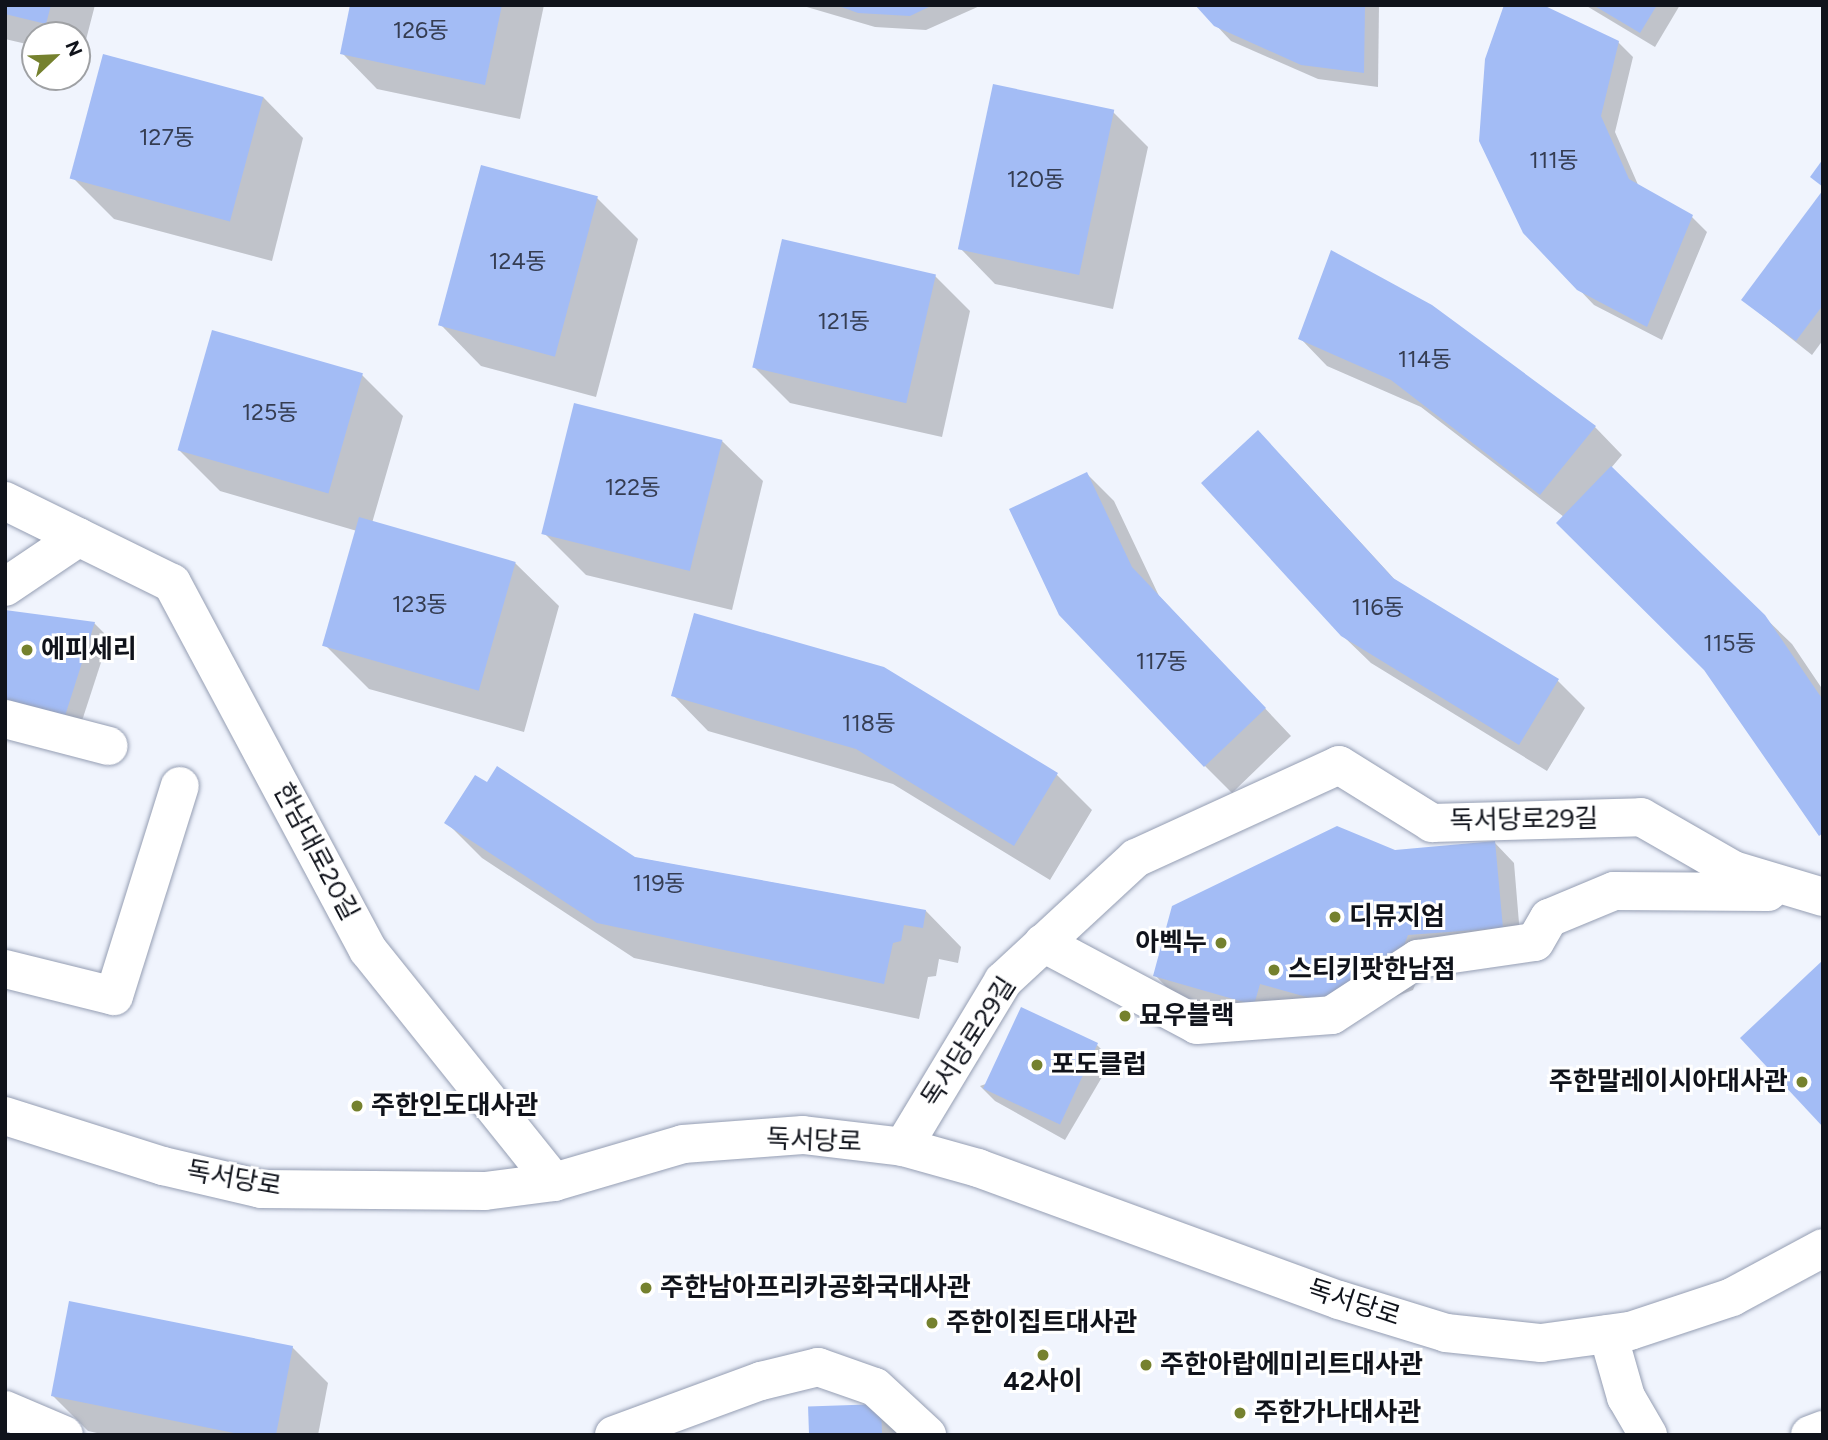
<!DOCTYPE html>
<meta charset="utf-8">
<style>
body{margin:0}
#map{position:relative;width:1828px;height:1440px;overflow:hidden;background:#f0f4fd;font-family:Figtree,"Noto Sans KR",sans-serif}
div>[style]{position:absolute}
.shadow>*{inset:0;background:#0003}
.building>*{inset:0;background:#a3bcf5;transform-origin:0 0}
.roads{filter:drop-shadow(0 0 2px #959eb3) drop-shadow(0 0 2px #959eb3)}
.minor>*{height:38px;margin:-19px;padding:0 19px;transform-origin:19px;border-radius:19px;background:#fff}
.secondary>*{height:38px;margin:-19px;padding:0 19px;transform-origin:19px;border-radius:19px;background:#fff}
.dots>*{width:19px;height:19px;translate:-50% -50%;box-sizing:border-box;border:4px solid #fff;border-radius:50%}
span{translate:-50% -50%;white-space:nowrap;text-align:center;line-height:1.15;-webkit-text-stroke:6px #fff;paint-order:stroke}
.number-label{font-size:23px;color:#353d52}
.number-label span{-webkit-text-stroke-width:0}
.poi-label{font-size:26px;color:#10131b;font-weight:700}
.left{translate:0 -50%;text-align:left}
.right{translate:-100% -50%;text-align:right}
.street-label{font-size:26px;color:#10131b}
.frame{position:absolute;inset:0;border:7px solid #10131b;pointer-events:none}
.north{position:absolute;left:21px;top:21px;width:70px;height:70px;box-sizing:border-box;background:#fff;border:2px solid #9fa1a4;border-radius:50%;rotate:67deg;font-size:19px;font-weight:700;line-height:28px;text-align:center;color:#10131b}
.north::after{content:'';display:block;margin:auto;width:24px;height:32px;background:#75812e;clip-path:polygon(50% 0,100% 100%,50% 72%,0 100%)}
</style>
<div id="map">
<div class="shadow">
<i style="clip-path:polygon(5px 5px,95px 5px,81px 59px,77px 57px,77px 35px,35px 35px,35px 46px,5px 39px)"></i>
<i style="clip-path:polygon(352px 5px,544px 5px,520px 119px,377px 89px,342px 53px)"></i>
<i style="clip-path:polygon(800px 5px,982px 5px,926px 30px,875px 27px)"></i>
<i style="clip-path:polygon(1197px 5px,1379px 5px,1378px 87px,1318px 79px,1231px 41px)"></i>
<i style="clip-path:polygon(1585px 5px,1680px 5px,1655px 47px)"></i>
<i style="clip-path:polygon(1618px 42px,1633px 57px,1615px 132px,1639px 187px,1692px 217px,1707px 232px,1662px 340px,1594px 305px,1524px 232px)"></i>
<i style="clip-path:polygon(263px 97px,303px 138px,272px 261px,114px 219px,73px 178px)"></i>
<i style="clip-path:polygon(1113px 112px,1148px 147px,1113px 309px,995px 284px,960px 248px)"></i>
<i style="clip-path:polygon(1823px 193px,1823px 340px,1812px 355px,1743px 300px)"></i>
<i style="clip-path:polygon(597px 198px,638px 239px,596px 397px,481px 366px,441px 325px)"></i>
<i style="clip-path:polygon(935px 276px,970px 311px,942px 437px,790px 403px,755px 368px)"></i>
<i style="clip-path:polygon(1300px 338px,1595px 427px,1622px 455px,1611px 468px,1792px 644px,1823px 690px,1823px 837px,1706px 670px,1564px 517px,1421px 407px,1327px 366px)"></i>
<i style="clip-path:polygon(362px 375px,403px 416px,372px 523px,515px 563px,559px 606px,524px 732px,369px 689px,325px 645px,357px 531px,220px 491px,179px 450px)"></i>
<i style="clip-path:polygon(722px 441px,763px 481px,732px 610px,586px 575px,545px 534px)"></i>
<i style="clip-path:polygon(1285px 460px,1397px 582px,1558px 681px,1585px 708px,1547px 771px,1371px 663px,1342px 635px)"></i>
<i style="clip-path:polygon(1087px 474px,1114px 501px,1159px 596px,1291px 736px,1232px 793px,1205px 766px)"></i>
<i style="clip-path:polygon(5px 612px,94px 623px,109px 638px,78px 733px,5px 709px)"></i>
<i style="clip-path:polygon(673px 695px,1057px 775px,1092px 810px,1050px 880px,893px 784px,708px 731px)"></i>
<i style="clip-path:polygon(447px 823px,926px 911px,961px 947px,958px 963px,939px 959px,936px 976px,928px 977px,919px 1019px,634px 958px,482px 858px)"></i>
<i style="clip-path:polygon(1495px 843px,1514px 863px,1521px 947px,1428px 954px,1413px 990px,1337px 1019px,1273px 1024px,1174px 995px,1155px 975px,1394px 852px)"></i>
<i style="clip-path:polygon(1097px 1045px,1112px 1060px,1065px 1140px,995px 1101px,980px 1086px)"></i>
<i style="clip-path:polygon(292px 1347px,328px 1383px,318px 1435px,106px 1435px,88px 1431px,53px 1396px)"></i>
<i style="clip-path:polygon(881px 1406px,896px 1421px,896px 1435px,811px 1435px)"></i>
</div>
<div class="building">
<i style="clip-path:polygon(5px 5px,51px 5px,46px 24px,5px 14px)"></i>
<i style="clip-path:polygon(350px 5px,502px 5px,485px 85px,340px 54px)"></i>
<i style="clip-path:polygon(836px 5px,933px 5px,910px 16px,858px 13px)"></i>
<i style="clip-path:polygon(1195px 5px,1365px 5px,1364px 73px,1301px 65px,1214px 26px)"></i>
<i style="clip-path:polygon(1504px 5px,1543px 5px,1619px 41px,1601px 116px,1629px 179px,1693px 215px,1647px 327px,1577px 290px,1523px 233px,1479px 141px,1485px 59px)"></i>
<i style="clip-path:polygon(1593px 5px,1657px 5px,1640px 33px)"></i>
<i style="left:103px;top:54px;width:166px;height:129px;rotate:15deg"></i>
<i style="left:993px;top:84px;width:124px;height:169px;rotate:12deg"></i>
<i style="clip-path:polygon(1823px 159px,1823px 187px,1810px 177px)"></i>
<i style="left:481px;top:165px;width:121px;height:166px;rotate:15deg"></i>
<i style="clip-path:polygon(1823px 190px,1823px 305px,1796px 341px,1741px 300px)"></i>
<i style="left:782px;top:239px;width:158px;height:132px;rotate:13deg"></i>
<i style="clip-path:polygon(1331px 250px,1432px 305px,1596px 426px,1540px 495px,1391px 380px,1298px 339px)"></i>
<i style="left:212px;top:330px;width:157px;height:125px;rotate:16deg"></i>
<i style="left:574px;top:403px;width:153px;height:135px;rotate:14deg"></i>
<i style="clip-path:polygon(1258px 430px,1393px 578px,1559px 679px,1519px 745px,1341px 636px,1201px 483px)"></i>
<i style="clip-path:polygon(1611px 466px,1765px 615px,1823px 700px,1823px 833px,1819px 836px,1704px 670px,1556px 523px)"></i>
<i style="clip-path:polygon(1087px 472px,1132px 567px,1266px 708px,1204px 767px,1059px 615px,1009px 509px)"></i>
<i style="left:359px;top:517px;width:163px;height:134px;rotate:16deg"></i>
<i style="clip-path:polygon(5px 610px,95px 622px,64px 719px,5px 700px)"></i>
<i style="clip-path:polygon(694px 613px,884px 667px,1058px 773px,1014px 846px,856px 749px,671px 696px)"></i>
<i style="clip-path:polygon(497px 766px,635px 857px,926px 910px,923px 928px,904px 925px,901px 941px,893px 943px,884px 984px,597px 923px,444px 823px,475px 775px,487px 782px)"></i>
<i style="clip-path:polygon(1337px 826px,1395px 850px,1495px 841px,1503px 928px,1408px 935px,1394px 971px,1317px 1000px,1260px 984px,1254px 1005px,1153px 976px,1172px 906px)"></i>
<i style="clip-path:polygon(1823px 960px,1823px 1127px,1740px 1038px)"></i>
<i style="left:1021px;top:1007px;width:85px;height:90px;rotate:25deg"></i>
<i style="clip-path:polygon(69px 1301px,293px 1346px,276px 1435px,244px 1435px,51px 1396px)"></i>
<i style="left:881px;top:1404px;width:31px;height:73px;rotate:88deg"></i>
</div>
<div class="roads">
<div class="minor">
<i style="left:5px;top:501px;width:186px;rotate:26.2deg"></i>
<i style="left:172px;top:583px;width:416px;rotate:61.9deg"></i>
<i style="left:368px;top:950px;width:297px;rotate:51.3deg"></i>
<i style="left:5px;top:587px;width:89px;rotate:-34deg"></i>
<i style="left:5px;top:719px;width:107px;rotate:14.6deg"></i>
<i style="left:1043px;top:943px;width:174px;rotate:28deg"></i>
<i style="left:1197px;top:1025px;width:135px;rotate:-4.2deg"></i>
<i style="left:1332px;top:1015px;width:103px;rotate:-33.1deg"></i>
<i style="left:1418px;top:959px;width:118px;rotate:-8.3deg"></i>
<i style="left:1535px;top:942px;width:28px;rotate:-60deg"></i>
<i style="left:1549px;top:918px;width:70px;rotate:-22.6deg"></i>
<i style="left:1614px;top:891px;width:154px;rotate:0.4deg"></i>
<i style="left:5px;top:969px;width:112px;rotate:13.9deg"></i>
<i style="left:114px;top:996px;width:220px;rotate:-72.6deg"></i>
<i style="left:903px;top:1147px;width:194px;rotate:-58.9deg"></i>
<i style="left:1003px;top:981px;width:181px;rotate:-42.8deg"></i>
<i style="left:1136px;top:858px;width:223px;rotate:-24.6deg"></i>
<i style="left:1339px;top:765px;width:110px;rotate:31.9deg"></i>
<i style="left:1432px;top:823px;width:209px;rotate:-1.6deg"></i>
<i style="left:1641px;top:817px;width:106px;rotate:29.9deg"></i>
<i style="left:1733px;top:870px;width:94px;rotate:16.7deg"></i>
<i style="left:1608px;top:1334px;width:66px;rotate:74.1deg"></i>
<i style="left:1626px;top:1397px;width:44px;rotate:59.9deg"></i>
<i style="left:5px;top:1410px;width:64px;rotate:23deg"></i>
<i style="left:614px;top:1435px;width:157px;rotate:-20.2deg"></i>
<i style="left:761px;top:1381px;width:59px;rotate:-13.8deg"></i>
<i style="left:818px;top:1367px;width:60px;rotate:19.3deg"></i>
<i style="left:875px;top:1387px;width:71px;rotate:42.7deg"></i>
<i style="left:1810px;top:1435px;width:14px;rotate:-21deg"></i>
</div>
<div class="secondary">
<i style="left:5px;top:1116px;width:166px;rotate:17.6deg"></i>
<i style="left:163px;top:1166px;width:101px;rotate:13.2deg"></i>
<i style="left:261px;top:1189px;width:224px;rotate:0.5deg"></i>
<i style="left:485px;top:1191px;width:70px;rotate:-7.4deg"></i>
<i style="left:554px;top:1182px;width:134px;rotate:-16.4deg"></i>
<i style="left:683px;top:1144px;width:120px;rotate:-4.3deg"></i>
<i style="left:803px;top:1135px;width:101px;rotate:6.8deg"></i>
<i style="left:903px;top:1147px;width:78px;rotate:15.6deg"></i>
<i style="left:978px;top:1168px;width:384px;rotate:20.1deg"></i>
<i style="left:1339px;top:1300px;width:112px;rotate:17.1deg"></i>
<i style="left:1446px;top:1333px;width:96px;rotate:6deg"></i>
<i style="left:1541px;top:1343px;width:90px;rotate:-7.7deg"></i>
<i style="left:1630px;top:1331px;width:108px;rotate:-18.4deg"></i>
<i style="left:1732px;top:1297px;width:103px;rotate:-28.3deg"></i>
</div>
</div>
<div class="dots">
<i style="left:27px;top:650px;background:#75812e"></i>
<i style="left:1335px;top:917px;background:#75812e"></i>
<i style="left:1221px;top:943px;background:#75812e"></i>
<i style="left:1274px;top:970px;background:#75812e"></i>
<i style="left:1125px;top:1016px;background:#75812e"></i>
<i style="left:1037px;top:1065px;background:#75812e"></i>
<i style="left:1802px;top:1082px;background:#75812e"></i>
<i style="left:357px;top:1106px;background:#75812e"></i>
<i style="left:646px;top:1288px;background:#75812e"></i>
<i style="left:932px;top:1323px;background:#75812e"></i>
<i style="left:1043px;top:1355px;background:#75812e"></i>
<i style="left:1146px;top:1365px;background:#75812e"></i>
<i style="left:1240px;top:1413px;background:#75812e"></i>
</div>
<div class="number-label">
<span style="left:421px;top:30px">126동</span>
<span style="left:167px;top:137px">127동</span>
<span style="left:1554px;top:160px">111동</span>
<span style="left:1036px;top:179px">120동</span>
<span style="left:518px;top:261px">124동</span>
<span style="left:844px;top:321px">121동</span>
<span style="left:1425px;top:359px">114동</span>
<span style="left:270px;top:412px">125동</span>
<span style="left:633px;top:487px">122동</span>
<span style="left:420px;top:604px">123동</span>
<span style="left:1378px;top:607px">116동</span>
<span style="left:1730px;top:643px">115동</span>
<span style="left:1162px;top:661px">117동</span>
<span style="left:869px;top:723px">118동</span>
<span style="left:659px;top:883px">119동</span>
</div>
<div class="poi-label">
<span class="left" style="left:41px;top:650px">에피세리</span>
<span class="left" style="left:1349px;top:917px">디뮤지엄</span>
<span class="right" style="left:1207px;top:943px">아벡누</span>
<span class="left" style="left:1288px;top:970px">스티키팟한남점</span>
<span class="left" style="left:1139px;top:1016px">묘우블랙</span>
<span class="left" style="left:1051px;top:1065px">포도클럽</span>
<span class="right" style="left:1788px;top:1082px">주한말레이시아대사관</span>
<span class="left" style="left:371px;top:1106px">주한인도대사관</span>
<span class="left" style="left:660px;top:1288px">주한남아프리카공화국대사관</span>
<span class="left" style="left:946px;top:1323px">주한이집트대사관</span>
<span class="left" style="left:1160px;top:1365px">주한아랍에미리트대사관</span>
<span style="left:1043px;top:1382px">42사이</span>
<span class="left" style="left:1254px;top:1413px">주한가나대사관</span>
</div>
<div class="street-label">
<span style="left:1524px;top:820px;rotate:-1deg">독서당로29길</span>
<span style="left:316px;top:852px;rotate:62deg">한남대로20길</span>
<span style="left:969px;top:1042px;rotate:-57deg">독서당로29길</span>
<span style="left:814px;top:1141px;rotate:2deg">독서당로</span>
<span style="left:234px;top:1179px;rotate:10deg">독서당로</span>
<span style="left:1354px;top:1303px;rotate:18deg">독서당로</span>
</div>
<div class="frame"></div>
<div class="north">N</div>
</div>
